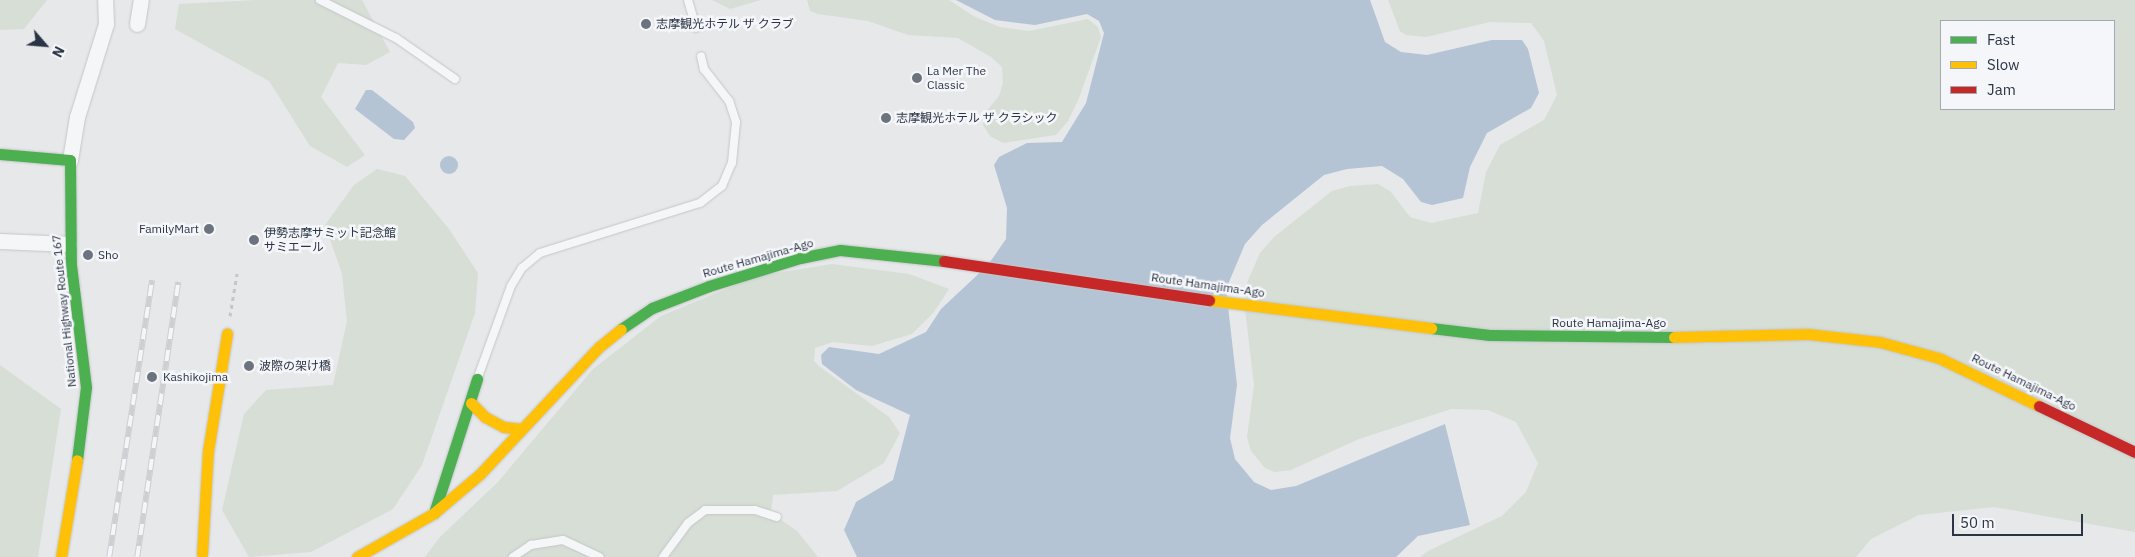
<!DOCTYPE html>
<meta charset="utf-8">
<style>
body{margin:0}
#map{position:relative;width:2135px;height:557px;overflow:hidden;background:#e6e8ea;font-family:"IBM Plex Sans","Noto Sans JP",sans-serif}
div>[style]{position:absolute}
.green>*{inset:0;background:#d6ded6}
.water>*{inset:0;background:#b4c4d5}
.round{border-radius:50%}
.path>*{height:3px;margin-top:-1.5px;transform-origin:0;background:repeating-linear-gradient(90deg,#c5c6ca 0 4px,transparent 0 8px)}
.roads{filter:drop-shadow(0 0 1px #c4c6c8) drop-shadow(0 0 1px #c4c6c8)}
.lane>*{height:8px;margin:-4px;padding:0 4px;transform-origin:4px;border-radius:4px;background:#f5f6f7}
.street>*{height:15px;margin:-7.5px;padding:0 7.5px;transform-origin:7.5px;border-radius:7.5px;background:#f5f6f7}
.fast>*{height:11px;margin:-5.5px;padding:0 5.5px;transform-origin:5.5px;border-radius:5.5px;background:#4caf50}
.slow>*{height:11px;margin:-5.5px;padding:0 5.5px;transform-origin:5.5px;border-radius:5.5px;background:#ffc107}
.jam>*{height:11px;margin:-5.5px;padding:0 5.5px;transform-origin:5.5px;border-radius:5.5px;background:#c62828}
.rail>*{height:5.5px;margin-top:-2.75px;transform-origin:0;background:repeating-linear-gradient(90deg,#f4f6f9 0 11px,#cecfd2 0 22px);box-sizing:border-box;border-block:1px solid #cecfd2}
.dots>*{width:14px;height:14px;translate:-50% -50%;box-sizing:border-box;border:2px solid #f4f6f9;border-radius:50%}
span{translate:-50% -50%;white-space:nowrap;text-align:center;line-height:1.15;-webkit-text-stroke:5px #f4f6f9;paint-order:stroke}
.poi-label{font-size:12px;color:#2b3445}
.left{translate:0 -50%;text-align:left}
.right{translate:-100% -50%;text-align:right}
.street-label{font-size:12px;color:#2b3445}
.legend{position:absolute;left:1940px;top:20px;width:175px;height:90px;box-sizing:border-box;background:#f4f6f9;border:1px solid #a4a8b1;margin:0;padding:6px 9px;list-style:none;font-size:15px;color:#2b3445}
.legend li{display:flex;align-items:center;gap:10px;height:25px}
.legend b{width:25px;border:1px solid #a4a8b1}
.north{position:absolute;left:20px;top:20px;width:50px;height:50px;-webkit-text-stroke:4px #f4f6f9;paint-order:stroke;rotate:117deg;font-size:14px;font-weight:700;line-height:20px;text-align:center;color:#2b3445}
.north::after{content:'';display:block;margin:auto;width:18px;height:22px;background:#2b3445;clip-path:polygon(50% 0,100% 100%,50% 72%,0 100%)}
.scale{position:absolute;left:1952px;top:514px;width:131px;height:22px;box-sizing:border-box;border:2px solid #2b3445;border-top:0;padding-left:6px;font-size:15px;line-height:18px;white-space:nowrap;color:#2b3445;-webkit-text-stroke:4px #f4f6f9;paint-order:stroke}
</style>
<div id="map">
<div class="green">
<i style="clip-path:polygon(0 0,47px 0,24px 29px,0 30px)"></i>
<i style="clip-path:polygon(256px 0,362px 0,390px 52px,366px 65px,338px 63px,321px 97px,365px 155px,347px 167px,310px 146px,269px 81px,175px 29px,179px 4px)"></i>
<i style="clip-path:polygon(712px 0,761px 0,730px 9px)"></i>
<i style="clip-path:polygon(807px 0,949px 0,975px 17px,1000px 27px,1029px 31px,1088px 19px,1098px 27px,1101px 37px,1079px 98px,1068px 121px,1056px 135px,1003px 143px,990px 136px,983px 125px,985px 113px,999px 96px,1003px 83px,1002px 67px,991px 57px,958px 38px,908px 35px,868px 21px,818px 14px,810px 11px)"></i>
<i style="clip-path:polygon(evenodd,1388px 0,2135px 0,2135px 532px,1994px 507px,1919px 515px,1871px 539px,1856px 557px,1420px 557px,1428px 551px,1502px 516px,1526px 492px,1538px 463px,1516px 422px,1488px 410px,1451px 409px,1359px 439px,1291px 470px,1274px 472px,1265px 468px,1251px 451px,1247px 437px,1254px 385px,1243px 292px,1260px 253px,1274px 237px,1332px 191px,1350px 186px,1378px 184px,1391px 192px,1410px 217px,1431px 223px,1478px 213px,1486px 172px,1500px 145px,1544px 120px,1557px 95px,1544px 41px,1531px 23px,1490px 22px,1426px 37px,1406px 35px,1400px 31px,1388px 0,1941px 21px,2114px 21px,2114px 109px,1941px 109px,1941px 21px)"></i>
<i style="clip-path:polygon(377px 169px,405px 176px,449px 229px,478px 273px,475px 313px,422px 465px,393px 509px,311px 552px,249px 557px,222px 510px,244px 414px,266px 390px,333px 385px,347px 321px,342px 274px,325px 225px,354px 185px)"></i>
<i style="clip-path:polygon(832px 264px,909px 274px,949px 289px,934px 312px,912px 334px,872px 346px,833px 342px,815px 348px,814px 361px,820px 367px,889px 417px,900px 433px,884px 463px,837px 491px,773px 495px,771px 513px,797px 531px,818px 557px,425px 557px,440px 537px,498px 482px,593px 369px,661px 316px,757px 276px)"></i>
<i style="clip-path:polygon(0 365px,61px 409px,38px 557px,0 557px)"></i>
</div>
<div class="water">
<i style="clip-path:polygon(956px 0,1370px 0,1385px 42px,1401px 52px,1427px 55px,1492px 40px,1522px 40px,1528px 49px,1539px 93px,1531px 108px,1487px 133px,1470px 167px,1463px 198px,1432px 205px,1421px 202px,1403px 179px,1382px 166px,1347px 169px,1324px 175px,1262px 225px,1245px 244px,1226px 289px,1237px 385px,1230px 438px,1235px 459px,1254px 482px,1271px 490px,1296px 486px,1445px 424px,1470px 525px,1418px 536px,1396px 557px,857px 557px,844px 530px,856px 502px,893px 480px,910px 415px,856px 390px,822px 364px,821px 355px,829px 347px,879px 354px,926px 332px,941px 309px,988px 265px,1006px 239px,1007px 208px,994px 165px,999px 157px,1027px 143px,1062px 142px,1086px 103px,1104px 33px,1099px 21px,1087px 14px,1035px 25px,995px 20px)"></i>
<i style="clip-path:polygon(366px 90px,372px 90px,413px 122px,415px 128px,404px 140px,394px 139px,355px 109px)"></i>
<i class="round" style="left:440px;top:156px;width:18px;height:18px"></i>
</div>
<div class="path">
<i style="left:230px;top:316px;width:43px;rotate:-80.5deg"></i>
</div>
<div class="roads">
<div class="lane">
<i style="left:320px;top:0;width:85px;rotate:26.6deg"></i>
<i style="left:396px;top:38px;width:72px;rotate:34.8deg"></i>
<i style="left:688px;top:0;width:29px;rotate:74deg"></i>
<i style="left:478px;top:377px;width:97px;rotate:-70.1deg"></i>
<i style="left:511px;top:286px;width:21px;rotate:-59deg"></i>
<i style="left:522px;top:268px;width:23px;rotate:-40deg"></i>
<i style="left:540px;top:253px;width:168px;rotate:-17.4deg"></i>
<i style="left:700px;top:203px;width:28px;rotate:-38deg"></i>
<i style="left:722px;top:186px;width:25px;rotate:-67deg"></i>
<i style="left:732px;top:163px;width:41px;rotate:-84.4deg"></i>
<i style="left:736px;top:122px;width:22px;rotate:-108deg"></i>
<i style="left:729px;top:101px;width:41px;rotate:-128deg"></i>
<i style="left:704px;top:69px;width:13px;rotate:-103deg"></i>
<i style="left:513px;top:557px;width:22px;rotate:-34deg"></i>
<i style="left:531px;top:545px;width:32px;rotate:-9deg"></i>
<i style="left:563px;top:540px;width:40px;rotate:25deg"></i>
<i style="left:663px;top:557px;width:42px;rotate:-53.7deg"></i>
<i style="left:688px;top:523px;width:21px;rotate:-37deg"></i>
<i style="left:705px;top:510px;width:50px"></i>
<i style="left:755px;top:510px;width:23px;rotate:18deg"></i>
</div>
<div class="street">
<i style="left:137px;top:24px;width:24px;rotate:-81deg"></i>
<i style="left:70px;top:160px;width:44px;rotate:-80.8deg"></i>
<i style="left:77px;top:117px;width:97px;rotate:-72.7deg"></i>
<i style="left:106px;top:24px;width:24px;rotate:-92deg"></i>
<i style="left:0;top:241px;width:69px;rotate:2.5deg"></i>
</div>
<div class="fast">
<i style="left:0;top:154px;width:70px;rotate:4.9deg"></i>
<i style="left:70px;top:160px;width:105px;rotate:89.5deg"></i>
<i style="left:71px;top:265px;width:123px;rotate:83deg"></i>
<i style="left:86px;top:387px;width:74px;rotate:97deg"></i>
<i style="left:1431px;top:328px;width:59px;rotate:6.8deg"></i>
<i style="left:1490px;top:335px;width:184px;rotate:0.6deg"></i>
<i style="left:621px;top:329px;width:37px;rotate:-34deg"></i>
<i style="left:652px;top:308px;width:61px;rotate:-21.1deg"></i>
<i style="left:709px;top:286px;width:95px;rotate:-17.1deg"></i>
<i style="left:800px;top:258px;width:41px;rotate:-11.3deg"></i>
<i style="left:840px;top:250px;width:105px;rotate:6deg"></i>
<i style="left:434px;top:513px;width:141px;rotate:-72.2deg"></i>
</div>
<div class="slow">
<i style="left:1209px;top:300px;width:224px;rotate:7.2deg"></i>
<i style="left:1674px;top:337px;width:134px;rotate:-1.3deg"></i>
<i style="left:1808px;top:334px;width:72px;rotate:6.3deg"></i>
<i style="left:1880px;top:342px;width:61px;rotate:15.2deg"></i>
<i style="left:1939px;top:358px;width:111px;rotate:25.6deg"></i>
<i style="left:471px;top:403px;width:20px;rotate:45deg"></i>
<i style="left:485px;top:417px;width:21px;rotate:28deg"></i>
<i style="left:504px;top:427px;width:18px;rotate:6deg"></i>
<i style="left:202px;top:554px;width:103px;rotate:-86.7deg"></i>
<i style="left:208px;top:451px;width:119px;rotate:-80.8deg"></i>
<i style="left:61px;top:557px;width:98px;rotate:-80.6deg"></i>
<i style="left:357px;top:557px;width:89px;rotate:-29.7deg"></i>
<i style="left:434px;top:513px;width:60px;rotate:-40.3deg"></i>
<i style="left:480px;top:474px;width:174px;rotate:-46.9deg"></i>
<i style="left:599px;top:347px;width:28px;rotate:-39deg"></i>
</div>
<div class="jam">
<i style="left:944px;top:261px;width:268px;rotate:8.4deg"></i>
<i style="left:2039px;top:406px;width:106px;rotate:25.6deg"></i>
</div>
</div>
<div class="rail">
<i style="left:109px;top:557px;width:280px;rotate:-81.2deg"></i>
<i style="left:137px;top:557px;width:278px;rotate:-81.5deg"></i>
</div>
<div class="dots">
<i style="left:646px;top:24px;background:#6c737f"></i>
<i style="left:917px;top:78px;background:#6c737f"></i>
<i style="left:886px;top:118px;background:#6c737f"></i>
<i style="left:209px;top:229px;background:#6c737f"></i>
<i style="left:254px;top:240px;background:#6c737f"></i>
<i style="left:88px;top:255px;background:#6c737f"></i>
<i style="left:249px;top:366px;background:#6c737f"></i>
<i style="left:152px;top:377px;background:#6c737f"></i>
</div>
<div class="poi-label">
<span class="left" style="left:656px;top:24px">志摩観光ホテル ザ クラブ</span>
<span class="left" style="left:927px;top:78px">La Mer The<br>Classic</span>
<span class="left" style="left:896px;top:118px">志摩観光ホテル ザ クラシック</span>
<span class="right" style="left:199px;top:229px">FamilyMart</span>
<span class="left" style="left:264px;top:240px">伊勢志摩サミット記念館<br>サミエール</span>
<span class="left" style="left:98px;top:255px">Sho</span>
<span class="left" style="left:259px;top:366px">波際の架け橋</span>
<span class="left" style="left:163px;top:377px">Kashikojima</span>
</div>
<div class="street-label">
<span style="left:758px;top:258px;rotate:-16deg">Route Hamajima-Ago</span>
<span style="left:1208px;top:285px;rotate:8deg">Route Hamajima-Ago</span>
<span style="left:64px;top:311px;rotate:-96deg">National Highway Route 167</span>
<span style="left:1609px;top:323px">Route Hamajima-Ago</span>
<span style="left:2024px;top:382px;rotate:26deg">Route Hamajima-Ago</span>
</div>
<ul class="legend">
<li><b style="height:6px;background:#4caf50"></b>Fast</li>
<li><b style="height:6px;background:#ffc107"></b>Slow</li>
<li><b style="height:6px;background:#c62828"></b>Jam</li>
</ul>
<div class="north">N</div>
<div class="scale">50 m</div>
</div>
